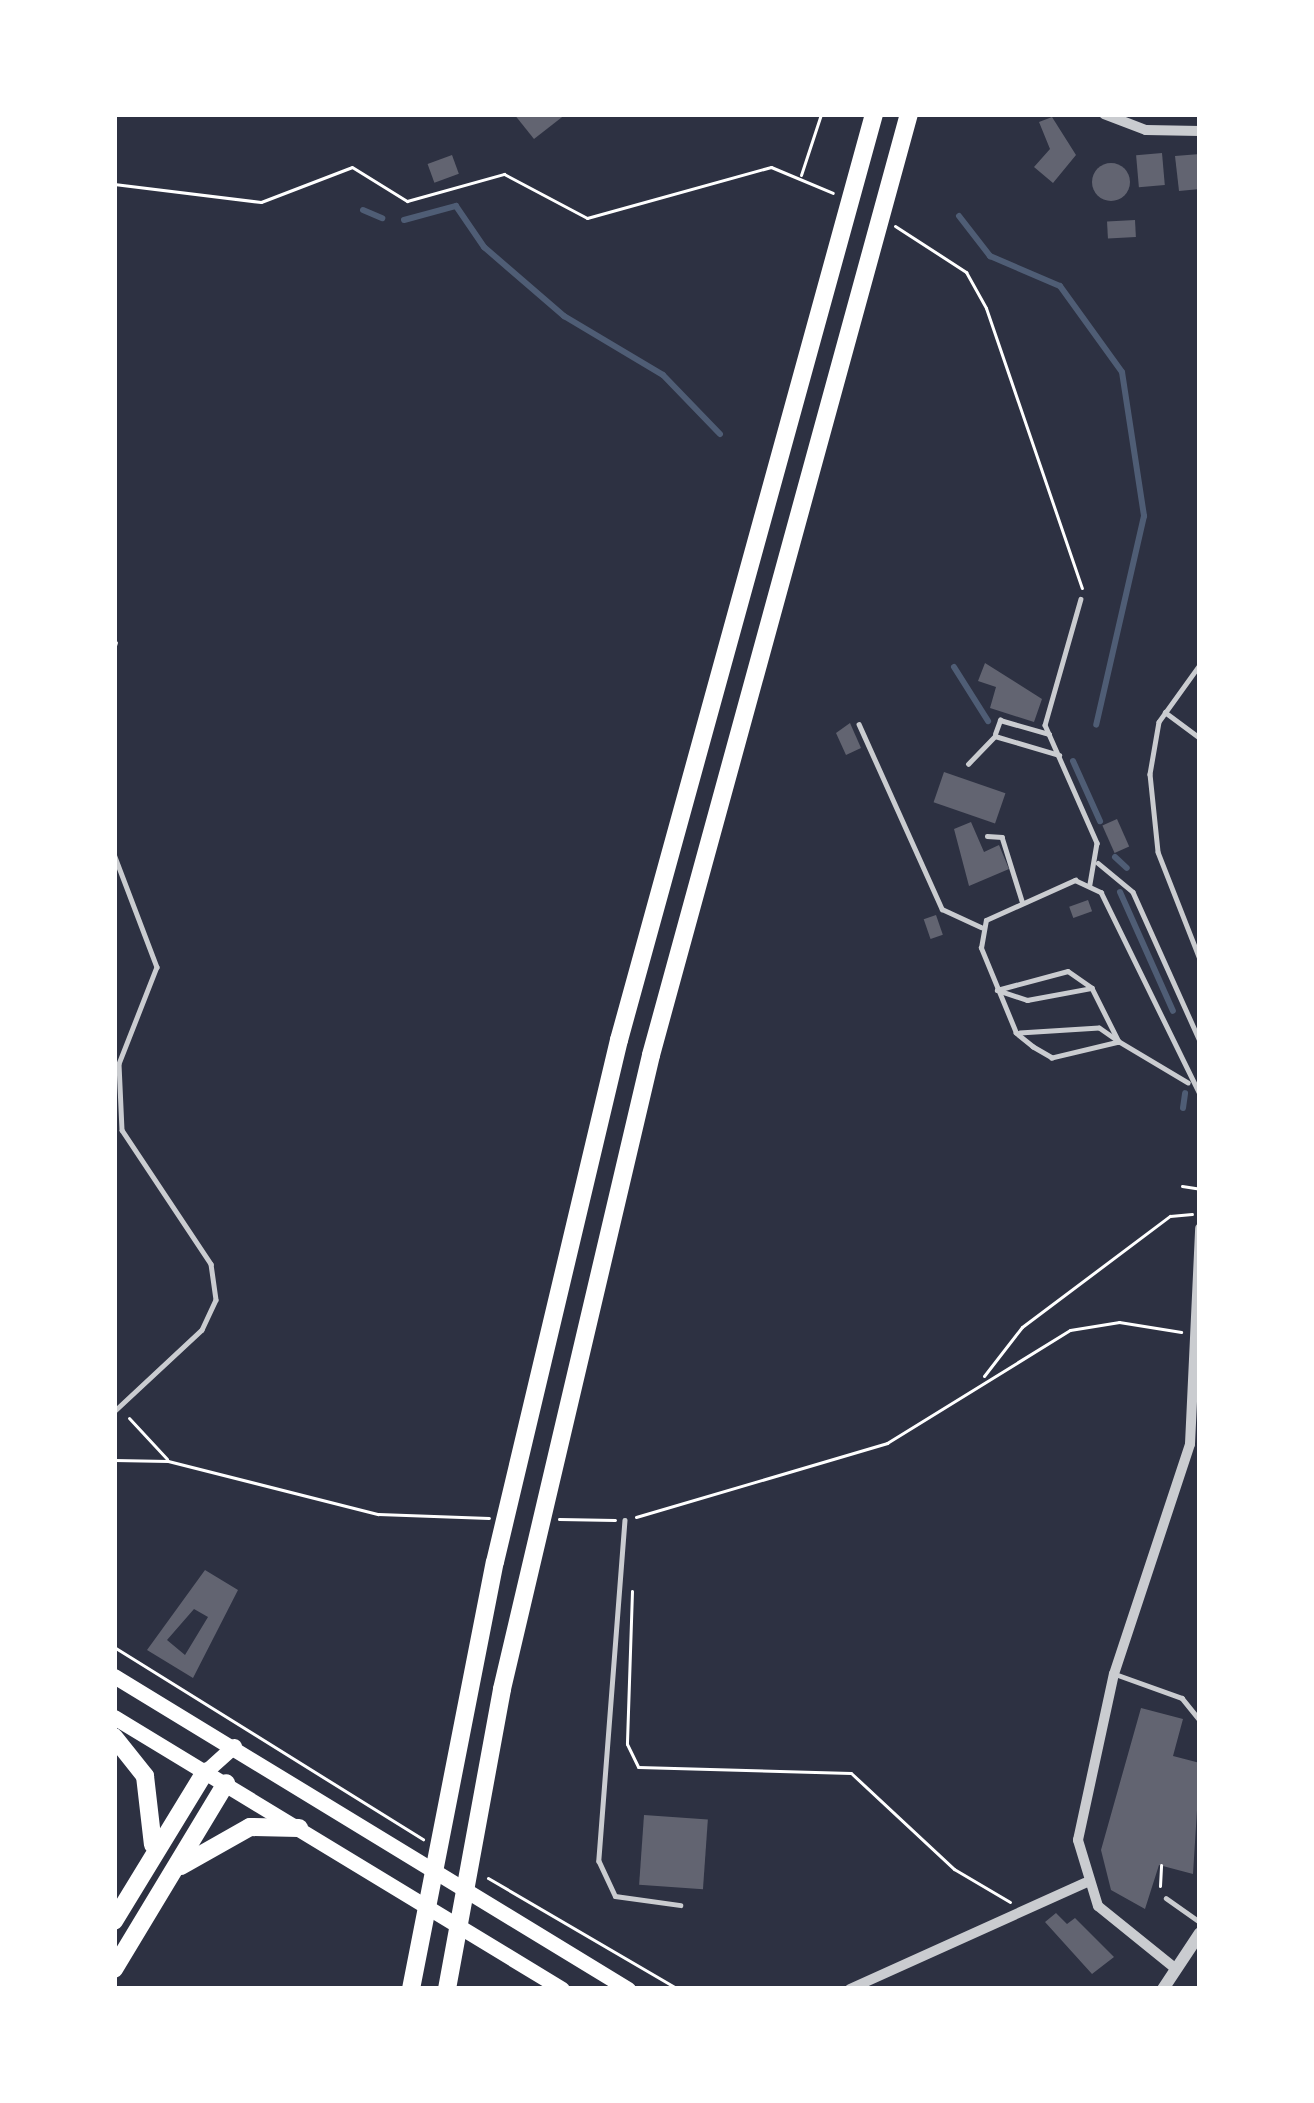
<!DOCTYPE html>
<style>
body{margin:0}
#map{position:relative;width:1314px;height:2103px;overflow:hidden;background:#2d3142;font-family:"Roboto Serif",serif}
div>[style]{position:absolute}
.stream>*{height:6px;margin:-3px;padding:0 3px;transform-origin:3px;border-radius:3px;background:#4f5d75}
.building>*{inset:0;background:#626471;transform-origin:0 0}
.round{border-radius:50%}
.path>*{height:3px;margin:-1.5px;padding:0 1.5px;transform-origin:1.5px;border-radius:1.5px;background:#fff}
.service>*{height:4.5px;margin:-2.25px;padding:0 2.25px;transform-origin:2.25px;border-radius:2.25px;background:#caccd0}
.minor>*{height:10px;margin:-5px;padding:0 5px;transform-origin:5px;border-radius:5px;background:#caccd0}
.tertiary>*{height:12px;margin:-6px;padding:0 6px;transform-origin:6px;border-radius:6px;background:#caccd0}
.primary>*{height:15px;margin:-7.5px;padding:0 7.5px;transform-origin:7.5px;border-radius:7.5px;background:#fff}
.motorway>*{height:18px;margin:-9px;padding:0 9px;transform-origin:9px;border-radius:9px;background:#fff}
span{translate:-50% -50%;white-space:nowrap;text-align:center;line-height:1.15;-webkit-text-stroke:12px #fff;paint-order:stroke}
.frame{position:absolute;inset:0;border:117px solid #fff;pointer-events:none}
</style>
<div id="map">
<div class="stream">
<i style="left:363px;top:210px;width:21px;rotate:23deg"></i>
<i style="left:959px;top:216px;width:51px;rotate:52.2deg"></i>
<i style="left:990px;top:256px;width:76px;rotate:23.2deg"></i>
<i style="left:1060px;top:286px;width:106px;rotate:54.2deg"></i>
<i style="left:1122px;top:372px;width:146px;rotate:81.3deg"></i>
<i style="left:1144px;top:516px;width:214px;rotate:102.9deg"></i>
<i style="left:404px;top:220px;width:54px;rotate:-15.1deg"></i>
<i style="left:456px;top:206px;width:50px;rotate:55.7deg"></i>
<i style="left:484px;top:247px;width:106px;rotate:40.8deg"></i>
<i style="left:564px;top:316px;width:115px;rotate:30.8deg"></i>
<i style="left:663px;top:375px;width:82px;rotate:46deg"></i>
<i style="left:954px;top:667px;width:64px;rotate:57.8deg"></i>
<i style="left:1073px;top:761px;width:66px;rotate:65.8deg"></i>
<i style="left:1115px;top:857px;width:16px;rotate:43deg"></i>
<i style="left:1120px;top:892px;width:130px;rotate:66deg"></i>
<i style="left:1183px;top:1108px;width:15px;rotate:-82deg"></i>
</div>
<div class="building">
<i style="clip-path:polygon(514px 114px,566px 114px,534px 139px)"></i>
<i style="clip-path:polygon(1052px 117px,1076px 155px,1053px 183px,1034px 167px,1050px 149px,1039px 122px)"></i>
<i style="left:1162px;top:153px;width:32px;height:26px;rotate:85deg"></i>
<i style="clip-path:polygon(1200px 154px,1200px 189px,1179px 191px,1175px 156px)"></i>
<i style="left:452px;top:155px;width:20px;height:26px;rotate:70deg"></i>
<i class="round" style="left:1092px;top:163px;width:38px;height:38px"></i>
<i style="left:1135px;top:220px;width:17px;height:28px;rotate:87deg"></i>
<i style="clip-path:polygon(985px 663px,1042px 699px,1034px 722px,990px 708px,996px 687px,978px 681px)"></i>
<i style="clip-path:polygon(850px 723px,861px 748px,846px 755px,836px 733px)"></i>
<i style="left:944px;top:772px;width:65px;height:32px;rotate:19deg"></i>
<i style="left:1117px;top:819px;width:30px;height:16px;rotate:66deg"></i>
<i style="clip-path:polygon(971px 822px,984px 852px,999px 845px,1009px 869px,969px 886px,954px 829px)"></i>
<i style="left:1088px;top:900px;width:12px;height:20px;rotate:70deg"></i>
<i style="left:936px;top:915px;width:21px;height:13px;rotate:71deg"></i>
<i style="clip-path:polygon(evenodd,205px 1570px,238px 1590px,193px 1678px,147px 1650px,205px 1570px,194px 1609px,208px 1617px,185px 1655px,167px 1640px,194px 1609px)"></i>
<i style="clip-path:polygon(1141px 1708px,1183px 1719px,1173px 1756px,1200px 1763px,1193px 1874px,1159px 1865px,1145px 1909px,1111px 1890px,1101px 1850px)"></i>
<i style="left:644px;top:1815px;width:64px;height:70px;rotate:4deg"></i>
<i style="clip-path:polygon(1056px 1913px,1067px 1924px,1075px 1918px,1114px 1957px,1092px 1974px,1045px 1922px)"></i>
</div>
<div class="path">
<i style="left:801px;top:175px;width:64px;rotate:-71.8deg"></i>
<i style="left:114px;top:184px;width:148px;rotate:7deg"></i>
<i style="left:261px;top:202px;width:97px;rotate:-21deg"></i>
<i style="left:352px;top:167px;width:65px;rotate:31.7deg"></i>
<i style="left:407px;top:201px;width:101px;rotate:-15.6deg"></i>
<i style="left:504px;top:174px;width:94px;rotate:27.9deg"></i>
<i style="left:587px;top:218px;width:191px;rotate:-15.5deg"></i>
<i style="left:771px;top:167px;width:67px;rotate:22.8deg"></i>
<i style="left:895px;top:226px;width:85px;rotate:32.9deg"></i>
<i style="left:966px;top:272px;width:41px;rotate:60.9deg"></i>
<i style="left:986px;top:308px;width:296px;rotate:71.1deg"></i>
<i style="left:114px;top:649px;width:7px;rotate:-74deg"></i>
<i style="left:1182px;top:1186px;width:18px;rotate:9deg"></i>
<i style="left:984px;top:1376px;width:62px;rotate:-52.2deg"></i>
<i style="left:1022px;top:1327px;width:185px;rotate:-36.9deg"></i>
<i style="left:1170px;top:1216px;width:22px;rotate:-5deg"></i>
<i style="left:129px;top:1418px;width:56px;rotate:47.2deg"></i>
<i style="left:114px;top:1460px;width:54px;rotate:1.1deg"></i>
<i style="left:168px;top:1461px;width:217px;rotate:14.2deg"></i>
<i style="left:378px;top:1514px;width:111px;rotate:2.1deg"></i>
<i style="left:636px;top:1517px;width:262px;rotate:-16.4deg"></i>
<i style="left:887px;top:1443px;width:215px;rotate:-31.7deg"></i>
<i style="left:1070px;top:1330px;width:50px;rotate:-9.3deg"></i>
<i style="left:1119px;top:1322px;width:63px;rotate:9.2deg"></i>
<i style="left:559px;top:1519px;width:56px;rotate:1deg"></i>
<i style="left:632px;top:1591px;width:153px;rotate:91.9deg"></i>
<i style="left:627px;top:1744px;width:25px;rotate:64deg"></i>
<i style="left:638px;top:1767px;width:213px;rotate:1.6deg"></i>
<i style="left:851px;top:1773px;width:141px;rotate:43deg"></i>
<i style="left:954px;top:1869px;width:65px;rotate:30.5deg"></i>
<i style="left:114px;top:1647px;width:364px;rotate:31.9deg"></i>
<i style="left:488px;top:1878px;width:220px;rotate:30.3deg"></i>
<i style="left:1160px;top:1886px;width:21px;rotate:-87deg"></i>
</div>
<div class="service">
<i style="left:1081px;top:599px;width:131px;rotate:105.9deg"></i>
<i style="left:1045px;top:725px;width:129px;rotate:66.2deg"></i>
<i style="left:1097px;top:843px;width:42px;rotate:99.7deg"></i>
<i style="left:1200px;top:665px;width:70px;rotate:125.7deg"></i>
<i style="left:1159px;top:722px;width:53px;rotate:99.8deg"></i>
<i style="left:1150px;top:774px;width:78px;rotate:84.1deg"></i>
<i style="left:1158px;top:852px;width:115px;rotate:68.6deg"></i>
<i style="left:1165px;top:712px;width:44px;rotate:36.6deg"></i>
<i style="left:859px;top:724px;width:203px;rotate:65.8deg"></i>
<i style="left:942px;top:909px;width:43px;rotate:24.8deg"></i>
<i style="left:995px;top:734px;width:15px;rotate:-70deg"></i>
<i style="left:1000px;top:720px;width:51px;rotate:15.9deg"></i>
<i style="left:968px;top:764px;width:39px;rotate:-46deg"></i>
<i style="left:995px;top:736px;width:67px;rotate:16.5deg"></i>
<i style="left:987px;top:836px;width:15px;rotate:4deg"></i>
<i style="left:1002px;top:837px;width:67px;rotate:72.6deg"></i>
<i style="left:114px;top:854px;width:121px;rotate:69.2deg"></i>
<i style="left:157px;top:967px;width:104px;rotate:111.4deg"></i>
<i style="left:119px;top:1064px;width:66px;rotate:87.4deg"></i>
<i style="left:122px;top:1130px;width:161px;rotate:56.4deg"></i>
<i style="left:211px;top:1264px;width:36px;rotate:82deg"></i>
<i style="left:216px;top:1300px;width:33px;rotate:115deg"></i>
<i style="left:202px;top:1330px;width:120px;rotate:137deg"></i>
<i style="left:1098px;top:863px;width:45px;rotate:39.6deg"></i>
<i style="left:1133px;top:892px;width:163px;rotate:65.8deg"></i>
<i style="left:997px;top:990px;width:32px;rotate:18deg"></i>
<i style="left:1027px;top:1000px;width:66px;rotate:-10.5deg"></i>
<i style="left:1092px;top:988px;width:60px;rotate:63.4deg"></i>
<i style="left:1119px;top:1042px;width:24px;rotate:-145deg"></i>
<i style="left:1099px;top:1028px;width:79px;rotate:176.4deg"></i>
<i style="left:997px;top:990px;width:73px;rotate:-15deg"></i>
<i style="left:1068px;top:971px;width:28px;rotate:35deg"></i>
<i style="left:1188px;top:1083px;width:80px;rotate:-149.3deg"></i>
<i style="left:1119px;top:1042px;width:69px;rotate:166.6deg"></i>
<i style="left:1052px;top:1058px;width:22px;rotate:-150deg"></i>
<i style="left:1033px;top:1047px;width:22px;rotate:-141deg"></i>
<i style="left:1016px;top:1033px;width:92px;rotate:-112.4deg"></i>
<i style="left:981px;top:948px;width:28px;rotate:-80deg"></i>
<i style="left:986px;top:920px;width:98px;rotate:-24.2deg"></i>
<i style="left:1075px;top:880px;width:29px;rotate:25deg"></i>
<i style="left:1101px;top:892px;width:225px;rotate:63.9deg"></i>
<i style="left:625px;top:1520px;width:342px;rotate:94.4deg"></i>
<i style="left:599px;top:1861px;width:38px;rotate:65deg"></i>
<i style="left:615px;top:1896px;width:66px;rotate:7.9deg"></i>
<i style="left:1118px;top:1675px;width:68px;rotate:19.8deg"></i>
<i style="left:1182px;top:1698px;width:28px;rotate:51deg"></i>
<i style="left:1166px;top:1898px;width:42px;rotate:35.2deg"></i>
</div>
<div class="minor">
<i style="left:1104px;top:114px;width:45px;rotate:20.9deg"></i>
<i style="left:1146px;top:130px;width:54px;rotate:1.1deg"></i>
<i style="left:1176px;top:1969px;width:100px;rotate:-141.1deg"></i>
<i style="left:1098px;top:1906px;width:69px;rotate:-106.9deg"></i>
<i style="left:1078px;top:1840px;width:170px;rotate:-77.8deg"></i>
<i style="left:1114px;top:1674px;width:242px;rotate:-71.7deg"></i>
<i style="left:1190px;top:1444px;width:216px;rotate:-87.3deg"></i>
<i style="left:850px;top:1989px;width:258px;rotate:-24.3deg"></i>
</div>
<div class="tertiary">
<i style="left:1163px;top:1989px;width:67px;rotate:-56.5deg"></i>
</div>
<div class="primary">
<i style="left:114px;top:1676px;width:602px;rotate:31.34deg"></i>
<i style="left:114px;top:1717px;width:524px;rotate:31.26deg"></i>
<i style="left:205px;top:1772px;width:39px;rotate:-42deg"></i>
</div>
<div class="motorway">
<i style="left:114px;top:1737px;width:50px;rotate:51.5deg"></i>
<i style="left:145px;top:1776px;width:69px;rotate:83.4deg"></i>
<i style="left:181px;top:1866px;width:79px;rotate:-29.5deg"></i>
<i style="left:250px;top:1827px;width:49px;rotate:1.2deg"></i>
<i style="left:114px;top:1921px;width:175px;rotate:-58.6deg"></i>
<i style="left:114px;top:1969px;width:217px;rotate:-58.9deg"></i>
<i style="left:411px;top:1989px;width:435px;rotate:-78.9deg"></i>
<i style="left:495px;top:1562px;width:537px;rotate:-76.64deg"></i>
<i style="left:619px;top:1040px;width:960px;rotate:-74.6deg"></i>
<i style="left:447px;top:1989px;width:305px;rotate:-79.6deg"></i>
<i style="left:502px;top:1689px;width:651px;rotate:-76.77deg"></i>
<i style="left:651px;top:1055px;width:976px;rotate:-74.67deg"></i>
</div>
<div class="frame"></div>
</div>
